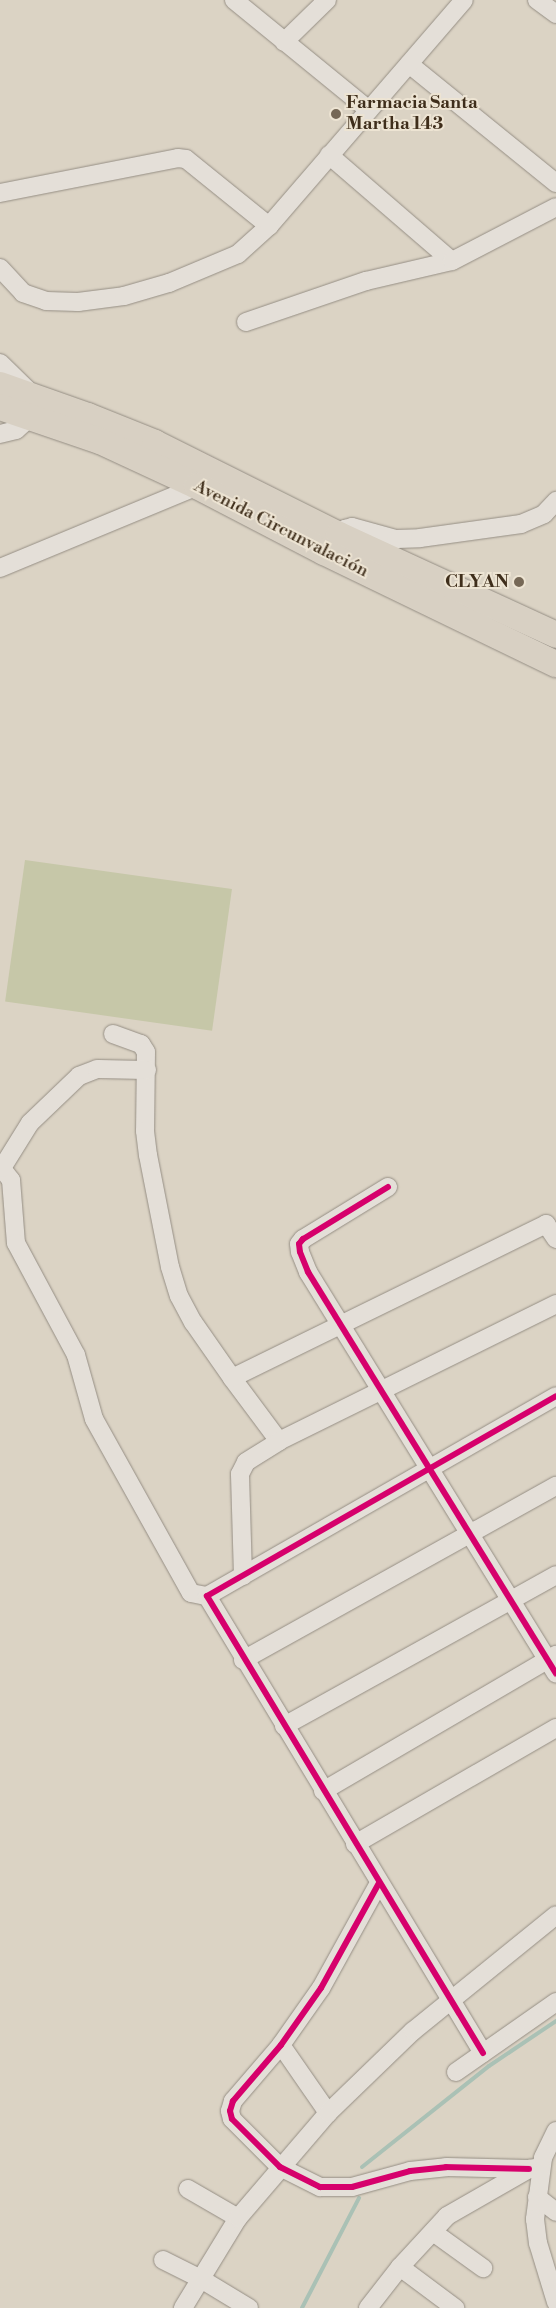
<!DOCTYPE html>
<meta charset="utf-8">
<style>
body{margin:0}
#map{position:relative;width:556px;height:2308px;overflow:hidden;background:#dbd3c4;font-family:"Libre Bodoni",serif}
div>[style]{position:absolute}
.green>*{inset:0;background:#c6c7a8;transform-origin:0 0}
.stream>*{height:4px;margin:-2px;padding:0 2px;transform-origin:2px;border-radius:2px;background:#aac1b5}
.roads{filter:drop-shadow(0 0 1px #958e84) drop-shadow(0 0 1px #958e84)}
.minor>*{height:18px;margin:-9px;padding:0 9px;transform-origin:9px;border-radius:9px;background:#e4dfd8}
.highway>*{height:26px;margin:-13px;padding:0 13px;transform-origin:13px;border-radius:13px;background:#d8d0c3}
.cycleway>*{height:6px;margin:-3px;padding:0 3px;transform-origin:3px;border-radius:3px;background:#d6006c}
.dots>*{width:14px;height:14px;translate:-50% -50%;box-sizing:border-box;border:2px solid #ede4d3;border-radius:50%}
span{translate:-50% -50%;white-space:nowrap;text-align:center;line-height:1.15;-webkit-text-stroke:4px #ede4d3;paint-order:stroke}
.poi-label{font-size:18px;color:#3f2e1b;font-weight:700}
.left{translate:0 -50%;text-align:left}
.right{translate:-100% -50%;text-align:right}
.street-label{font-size:18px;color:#3f2e1b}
</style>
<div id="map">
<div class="green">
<i style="left:25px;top:860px;width:209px;height:143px;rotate:8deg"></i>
</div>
<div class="stream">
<i style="left:362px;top:2167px;width:162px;rotate:-38.5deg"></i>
<i style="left:489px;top:2066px;width:81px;rotate:-33.9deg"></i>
<i style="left:302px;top:2308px;width:124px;rotate:-62.6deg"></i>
</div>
<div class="roads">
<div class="minor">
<i style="left:234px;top:0;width:174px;rotate:39.2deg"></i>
<i style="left:537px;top:0;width:24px;rotate:36deg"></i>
<i style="left:284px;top:42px;width:60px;rotate:-44.3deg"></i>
<i style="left:409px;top:64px;width:189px;rotate:39deg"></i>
<i style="left:329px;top:155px;width:162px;rotate:40.8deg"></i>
<i style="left:0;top:193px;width:181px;rotate:-11.1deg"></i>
<i style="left:178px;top:158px;width:8px;rotate:7deg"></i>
<i style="left:186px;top:159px;width:107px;rotate:38.9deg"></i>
<i style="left:0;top:268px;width:34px;rotate:47deg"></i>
<i style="left:23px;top:293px;width:24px;rotate:19deg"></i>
<i style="left:46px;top:301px;width:32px;rotate:2deg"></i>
<i style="left:78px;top:302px;width:46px;rotate:-7.4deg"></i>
<i style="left:124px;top:296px;width:47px;rotate:-16.1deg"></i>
<i style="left:169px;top:283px;width:75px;rotate:-22.8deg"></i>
<i style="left:238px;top:254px;width:42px;rotate:-42.1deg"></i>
<i style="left:269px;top:226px;width:298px;rotate:-49.2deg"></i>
<i style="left:246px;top:322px;width:127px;rotate:-18.9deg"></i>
<i style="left:366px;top:281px;width:88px;rotate:-13.1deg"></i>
<i style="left:452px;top:261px;width:117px;rotate:-27.4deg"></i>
<i style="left:0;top:363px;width:50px;rotate:44.2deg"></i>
<i style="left:36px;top:398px;width:25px;rotate:113deg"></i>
<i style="left:26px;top:421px;width:13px;rotate:138deg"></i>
<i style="left:16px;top:430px;width:16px;rotate:166deg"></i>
<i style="left:334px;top:540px;width:16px;rotate:-45deg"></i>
<i style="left:345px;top:529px;width:7px;rotate:-16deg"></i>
<i style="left:352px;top:527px;width:46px;rotate:15.3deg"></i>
<i style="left:396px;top:539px;width:24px;rotate:-2deg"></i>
<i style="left:420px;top:538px;width:102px;rotate:-7.9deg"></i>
<i style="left:521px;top:524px;width:25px;rotate:-23deg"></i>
<i style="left:544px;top:514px;width:18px;rotate:-47deg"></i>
<i style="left:0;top:568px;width:220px;rotate:-22.5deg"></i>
<i style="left:113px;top:1034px;width:30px;rotate:20deg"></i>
<i style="left:141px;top:1044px;width:9px;rotate:58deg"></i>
<i style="left:146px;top:1052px;width:79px;rotate:90.7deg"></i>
<i style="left:145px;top:1131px;width:24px;rotate:83deg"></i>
<i style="left:148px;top:1155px;width:114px;rotate:78.9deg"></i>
<i style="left:170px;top:1267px;width:30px;rotate:73deg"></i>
<i style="left:179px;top:1296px;width:30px;rotate:62deg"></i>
<i style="left:193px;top:1322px;width:68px;rotate:55.1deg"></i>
<i style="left:232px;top:1378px;width:79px;rotate:53.3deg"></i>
<i style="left:0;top:1166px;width:18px;rotate:52deg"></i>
<i style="left:11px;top:1180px;width:63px;rotate:85.5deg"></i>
<i style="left:16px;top:1243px;width:127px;rotate:61.8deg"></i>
<i style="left:76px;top:1355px;width:66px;rotate:74.3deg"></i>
<i style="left:94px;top:1419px;width:199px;rotate:60.9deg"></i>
<i style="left:191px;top:1593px;width:16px;rotate:11deg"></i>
<i style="left:2px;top:1168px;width:53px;rotate:-58.1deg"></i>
<i style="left:30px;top:1123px;width:68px;rotate:-43.8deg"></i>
<i style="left:79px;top:1076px;width:19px;rotate:-21deg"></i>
<i style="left:97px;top:1069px;width:50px;rotate:1.1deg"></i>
<i style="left:388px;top:1187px;width:100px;rotate:148.5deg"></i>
<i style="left:303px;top:1239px;width:6px;rotate:129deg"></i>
<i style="left:299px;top:1244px;width:8px;rotate:83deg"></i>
<i style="left:300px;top:1252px;width:22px;rotate:68deg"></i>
<i style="left:308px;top:1272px;width:472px;rotate:58.3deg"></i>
<i style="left:232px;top:1378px;width:350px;rotate:-26.1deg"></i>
<i style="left:546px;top:1224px;width:18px;rotate:56deg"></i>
<i style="left:243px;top:1576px;width:102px;rotate:-91.7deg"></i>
<i style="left:240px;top:1474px;width:13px;rotate:-63deg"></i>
<i style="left:246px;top:1462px;width:39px;rotate:-32deg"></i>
<i style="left:279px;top:1441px;width:309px;rotate:-26.3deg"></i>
<i style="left:243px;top:1660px;width:358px;rotate:-29.1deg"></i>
<i style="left:284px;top:1726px;width:311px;rotate:-29deg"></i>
<i style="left:323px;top:1791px;width:270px;rotate:-30.3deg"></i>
<i style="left:355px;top:1844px;width:232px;rotate:-30deg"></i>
<i style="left:379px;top:1883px;width:120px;rotate:118.9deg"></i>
<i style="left:321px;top:1988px;width:70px;rotate:125.1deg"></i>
<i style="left:281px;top:2045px;width:74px;rotate:130.6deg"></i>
<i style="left:233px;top:2101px;width:10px;rotate:107deg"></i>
<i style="left:230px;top:2111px;width:8px;rotate:76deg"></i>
<i style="left:232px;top:2119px;width:68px;rotate:45deg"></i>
<i style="left:280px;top:2167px;width:45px;rotate:26.6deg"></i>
<i style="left:320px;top:2187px;width:32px"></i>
<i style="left:352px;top:2187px;width:60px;rotate:-15.4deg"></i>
<i style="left:410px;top:2171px;width:36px;rotate:-6deg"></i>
<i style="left:446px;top:2167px;width:83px;rotate:1.4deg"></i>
<i style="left:281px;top:2045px;width:83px;rotate:55.3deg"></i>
<i style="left:483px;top:2053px;width:534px;rotate:-121.13deg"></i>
<i style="left:207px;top:1596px;width:402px;rotate:-29.8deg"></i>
<i style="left:456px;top:2072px;width:122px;rotate:-35deg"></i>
<i style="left:556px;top:2131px;width:30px;rotate:116deg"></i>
<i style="left:543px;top:2158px;width:62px;rotate:97.5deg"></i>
<i style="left:535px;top:2219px;width:24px;rotate:83deg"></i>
<i style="left:538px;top:2243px;width:62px;rotate:73deg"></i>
<i style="left:188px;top:2189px;width:58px;rotate:30.1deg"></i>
<i style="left:537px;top:2197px;width:24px;rotate:38deg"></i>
<i style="left:433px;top:2232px;width:62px;rotate:35.8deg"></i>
<i style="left:163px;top:2260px;width:42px;rotate:26.6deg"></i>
<i style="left:201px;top:2279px;width:56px;rotate:31.1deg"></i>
<i style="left:400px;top:2267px;width:69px;rotate:36.7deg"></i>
<i style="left:183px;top:2308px;width:105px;rotate:-58.6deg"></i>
<i style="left:238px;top:2218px;width:138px;rotate:-49.4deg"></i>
<i style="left:328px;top:2113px;width:118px;rotate:-44deg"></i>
<i style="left:413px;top:2031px;width:184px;rotate:-39deg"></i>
<i style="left:368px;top:2308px;width:52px;rotate:-52deg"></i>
<i style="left:400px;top:2267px;width:69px;rotate:-47.3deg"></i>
<i style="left:447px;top:2216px;width:95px;rotate:-29.8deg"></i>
<i style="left:529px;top:2169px;width:12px;rotate:-9deg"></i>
</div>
<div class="highway">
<i style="left:0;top:385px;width:93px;rotate:19.4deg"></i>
<i style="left:88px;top:416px;width:72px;rotate:21.9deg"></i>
<i style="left:155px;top:443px;width:206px;rotate:26.6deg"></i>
<i style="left:339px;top:535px;width:239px;rotate:24.7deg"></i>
<i style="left:0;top:407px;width:106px;rotate:18.8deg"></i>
<i style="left:100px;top:441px;width:107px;rotate:24.9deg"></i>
<i style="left:197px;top:486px;width:143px;rotate:27.5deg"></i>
<i style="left:324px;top:552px;width:258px;rotate:25.8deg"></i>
</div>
</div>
<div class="cycleway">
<i style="left:388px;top:1187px;width:100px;rotate:148.5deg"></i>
<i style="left:303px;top:1239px;width:6px;rotate:129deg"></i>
<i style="left:299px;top:1244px;width:8px;rotate:83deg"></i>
<i style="left:300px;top:1252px;width:22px;rotate:68deg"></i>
<i style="left:308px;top:1272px;width:472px;rotate:58.3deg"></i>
<i style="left:379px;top:1883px;width:120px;rotate:118.9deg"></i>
<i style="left:321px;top:1988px;width:70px;rotate:125.1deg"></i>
<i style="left:281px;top:2045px;width:74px;rotate:130.6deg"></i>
<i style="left:233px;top:2101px;width:10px;rotate:107deg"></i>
<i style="left:230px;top:2111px;width:8px;rotate:76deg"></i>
<i style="left:232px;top:2119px;width:68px;rotate:45deg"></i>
<i style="left:280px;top:2167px;width:45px;rotate:26.6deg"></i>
<i style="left:320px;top:2187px;width:32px"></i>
<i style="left:352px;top:2187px;width:60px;rotate:-15.4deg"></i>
<i style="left:410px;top:2171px;width:36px;rotate:-6deg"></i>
<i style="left:446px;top:2167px;width:83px;rotate:1.4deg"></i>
<i style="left:483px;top:2053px;width:534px;rotate:-121.13deg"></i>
<i style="left:207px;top:1596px;width:402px;rotate:-29.8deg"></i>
</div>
<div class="dots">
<i style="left:336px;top:114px;background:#766856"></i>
<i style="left:519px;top:582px;background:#766856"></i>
</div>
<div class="poi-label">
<span class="left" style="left:346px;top:114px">Farmacia Santa<br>Martha 143</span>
<span class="right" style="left:509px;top:582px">CLYAN</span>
</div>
<div class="street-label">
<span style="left:281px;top:529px;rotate:27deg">Avenida Circunvalación</span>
</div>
</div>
